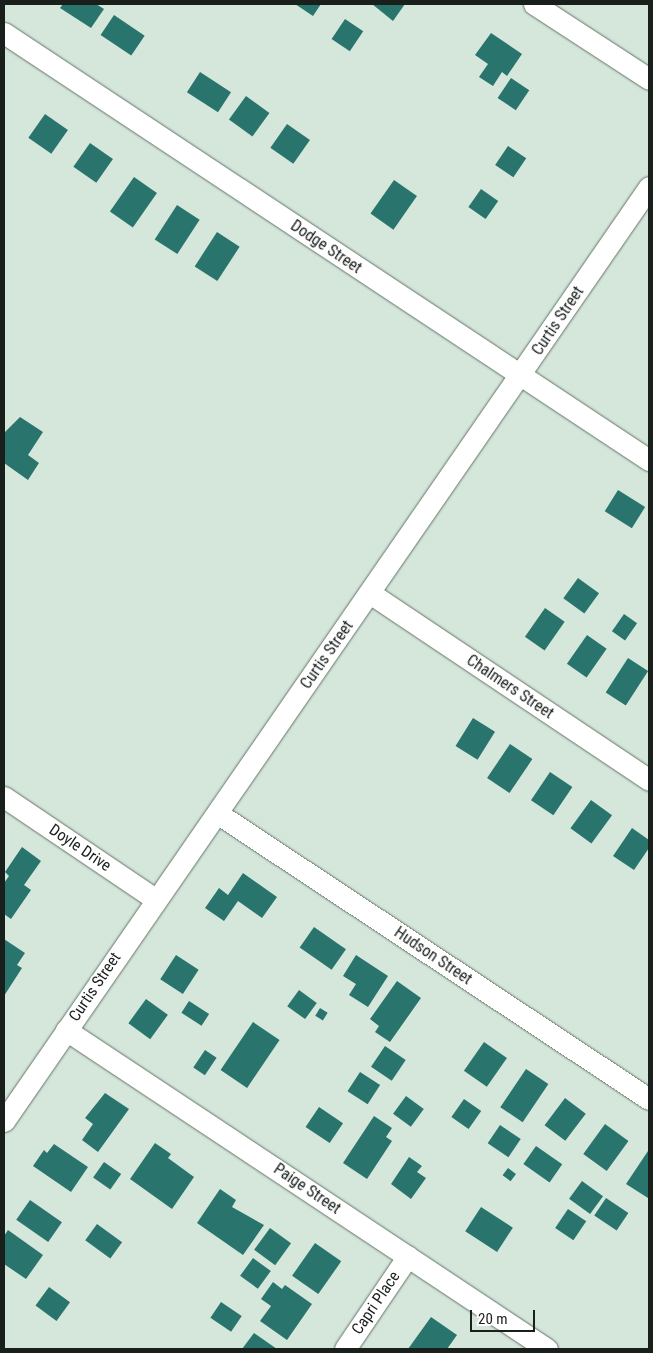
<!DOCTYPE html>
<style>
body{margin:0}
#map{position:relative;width:653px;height:1353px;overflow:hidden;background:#d5e7da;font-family:"Roboto Condensed",sans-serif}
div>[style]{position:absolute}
.building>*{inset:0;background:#29756e;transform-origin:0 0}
.roads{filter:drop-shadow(0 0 1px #647469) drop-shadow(0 0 1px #647469)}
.minor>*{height:21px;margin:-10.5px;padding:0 10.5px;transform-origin:10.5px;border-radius:10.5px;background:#fff}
span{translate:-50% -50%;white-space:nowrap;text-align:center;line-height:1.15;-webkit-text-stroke:4px #fff;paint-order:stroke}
.street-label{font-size:16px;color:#191f1b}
.frame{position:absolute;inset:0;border:5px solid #191f1b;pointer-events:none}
.scale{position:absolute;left:470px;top:1310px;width:65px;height:22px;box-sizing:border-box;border:2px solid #191f1b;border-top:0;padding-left:6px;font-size:15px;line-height:18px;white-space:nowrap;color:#191f1b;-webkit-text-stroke:4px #fff;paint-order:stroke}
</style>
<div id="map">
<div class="building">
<i style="clip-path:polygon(63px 4px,96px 4px,104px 9px,91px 28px,60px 8px)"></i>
<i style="clip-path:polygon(295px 4px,321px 4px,313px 16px)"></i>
<i style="clip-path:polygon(372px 4px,405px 4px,393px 21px)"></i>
<i style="left:114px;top:15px;width:37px;height:24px;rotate:34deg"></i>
<i style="left:345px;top:19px;width:22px;height:24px;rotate:34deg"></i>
<i style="clip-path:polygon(491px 33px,522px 54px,507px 76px,502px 72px,493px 86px,479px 77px,488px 64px,475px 55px)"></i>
<i style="left:200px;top:72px;width:37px;height:24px;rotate:33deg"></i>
<i style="left:511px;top:78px;width:22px;height:24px;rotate:34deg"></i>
<i style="left:246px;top:96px;width:29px;height:29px;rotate:36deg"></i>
<i style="left:45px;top:114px;width:28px;height:29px;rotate:35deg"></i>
<i style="left:287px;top:124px;width:28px;height:29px;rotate:35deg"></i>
<i style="left:90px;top:143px;width:28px;height:29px;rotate:35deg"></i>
<i style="left:508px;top:146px;width:22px;height:23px;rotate:34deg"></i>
<i style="left:134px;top:177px;width:28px;height:42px;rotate:35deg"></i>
<i style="left:394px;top:180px;width:28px;height:41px;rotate:35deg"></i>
<i style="left:481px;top:189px;width:21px;height:22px;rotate:35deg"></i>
<i style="left:177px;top:205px;width:27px;height:41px;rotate:33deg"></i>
<i style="left:217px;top:232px;width:27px;height:41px;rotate:33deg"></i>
<i style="clip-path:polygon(20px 417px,43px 432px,28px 455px,39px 463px,28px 480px,4px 463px,4px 433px)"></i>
<i style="left:618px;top:490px;width:32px;height:25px;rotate:32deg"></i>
<i style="left:578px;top:578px;width:26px;height:25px;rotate:36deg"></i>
<i style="left:545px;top:608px;width:24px;height:35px;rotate:35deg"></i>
<i style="left:624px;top:614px;width:16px;height:21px;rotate:35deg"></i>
<i style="left:587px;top:635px;width:24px;height:35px;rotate:35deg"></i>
<i style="left:628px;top:658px;width:24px;height:41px;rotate:33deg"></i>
<i style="left:473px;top:718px;width:26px;height:33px;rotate:32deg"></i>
<i style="left:510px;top:744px;width:27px;height:41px;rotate:34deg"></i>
<i style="left:550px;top:772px;width:27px;height:34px;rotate:34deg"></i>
<i style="left:591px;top:800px;width:26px;height:35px;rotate:36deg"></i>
<i style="clip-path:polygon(632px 828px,649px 840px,649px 848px,634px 870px,613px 856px)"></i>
<i style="clip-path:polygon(22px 847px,41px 861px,24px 885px,31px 890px,11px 919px,4px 914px,4px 883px,9px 876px,5px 872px)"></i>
<i style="clip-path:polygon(243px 873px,277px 897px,262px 918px,238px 901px,224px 921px,205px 908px,219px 888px,228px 895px)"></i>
<i style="left:314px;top:927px;width:39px;height:25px;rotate:35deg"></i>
<i style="clip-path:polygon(4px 939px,25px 953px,17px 965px,22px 968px,4px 996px)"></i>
<i style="left:176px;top:955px;width:27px;height:29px;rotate:33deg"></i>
<i style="clip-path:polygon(356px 955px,388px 976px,368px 1007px,349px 995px,356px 984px,343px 976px)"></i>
<i style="clip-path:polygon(397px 981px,421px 998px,390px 1042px,375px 1032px,379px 1026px,370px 1019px)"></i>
<i style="left:299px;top:990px;width:22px;height:20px;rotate:36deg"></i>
<i style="left:146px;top:999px;width:27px;height:30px;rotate:36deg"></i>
<i style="left:189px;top:1001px;width:24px;height:14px;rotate:33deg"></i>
<i style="left:320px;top:1008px;width:9px;height:9px;rotate:32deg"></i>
<i style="left:253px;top:1022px;width:32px;height:58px;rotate:34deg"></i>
<i style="left:484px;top:1042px;width:28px;height:35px;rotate:35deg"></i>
<i style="left:385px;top:1046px;width:25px;height:25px;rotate:34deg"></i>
<i style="left:205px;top:1050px;width:14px;height:21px;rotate:34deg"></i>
<i style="left:526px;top:1069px;width:27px;height:46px;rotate:34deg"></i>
<i style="left:360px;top:1072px;width:24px;height:23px;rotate:33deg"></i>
<i style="clip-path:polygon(105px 1093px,129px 1109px,98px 1152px,82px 1140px,93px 1124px,85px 1118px)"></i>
<i style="left:406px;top:1096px;width:22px;height:22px;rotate:36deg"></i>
<i style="left:565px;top:1098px;width:26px;height:34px;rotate:37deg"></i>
<i style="left:464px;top:1099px;width:21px;height:22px;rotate:35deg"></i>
<i style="left:319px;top:1107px;width:29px;height:24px;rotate:34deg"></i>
<i style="clip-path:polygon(374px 1116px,392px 1128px,386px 1137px,392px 1141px,367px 1179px,343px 1163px)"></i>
<i style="left:605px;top:1124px;width:29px;height:37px;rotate:36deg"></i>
<i style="left:500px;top:1125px;width:25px;height:22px;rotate:34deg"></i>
<i style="clip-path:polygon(155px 1143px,171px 1154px,168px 1158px,194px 1177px,172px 1209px,130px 1179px)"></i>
<i style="clip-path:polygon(54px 1144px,88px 1167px,71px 1192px,33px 1166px,44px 1150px,47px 1153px)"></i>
<i style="left:536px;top:1146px;width:32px;height:22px;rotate:35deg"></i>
<i style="clip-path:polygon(648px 1151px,649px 1152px,648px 1198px,626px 1184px)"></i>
<i style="clip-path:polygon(409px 1157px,422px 1166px,417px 1172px,426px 1178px,411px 1199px,391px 1184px)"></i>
<i style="left:104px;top:1162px;width:21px;height:19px;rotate:35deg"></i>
<i style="left:508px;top:1168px;width:10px;height:9px;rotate:37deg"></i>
<i style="left:582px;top:1181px;width:26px;height:22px;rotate:36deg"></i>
<i style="clip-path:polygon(220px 1189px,236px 1200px,232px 1207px,264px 1225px,243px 1255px,197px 1223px)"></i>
<i style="left:606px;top:1198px;width:27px;height:21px;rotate:34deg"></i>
<i style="left:30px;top:1200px;width:39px;height:24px;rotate:35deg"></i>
<i style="left:481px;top:1207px;width:38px;height:29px;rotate:33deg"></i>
<i style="left:568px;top:1209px;width:22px;height:23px;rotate:34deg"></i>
<i style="left:97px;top:1224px;width:31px;height:20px;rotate:36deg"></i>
<i style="left:270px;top:1228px;width:26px;height:27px;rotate:36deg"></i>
<i style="clip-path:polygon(8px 1230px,43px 1255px,26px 1279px,4px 1264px,4px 1236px)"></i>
<i style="left:315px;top:1243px;width:32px;height:40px;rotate:35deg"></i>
<i style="left:253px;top:1258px;width:22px;height:22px;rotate:36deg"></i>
<i style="clip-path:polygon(273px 1282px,282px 1289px,285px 1285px,312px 1304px,287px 1340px,260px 1321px,271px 1306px,261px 1299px)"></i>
<i style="left:49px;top:1287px;width:26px;height:23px;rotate:36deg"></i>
<i style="left:221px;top:1302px;width:25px;height:19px;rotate:34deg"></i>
<i style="clip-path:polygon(431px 1317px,457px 1335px,447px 1349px,408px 1349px)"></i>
<i style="clip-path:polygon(254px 1333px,277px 1349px,242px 1349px)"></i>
</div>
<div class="roads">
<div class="minor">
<i style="left:534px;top:4px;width:137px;rotate:33.1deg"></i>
<i style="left:4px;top:33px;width:774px;rotate:33.51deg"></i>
<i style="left:370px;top:593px;width:336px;rotate:33.8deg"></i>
<i style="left:4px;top:797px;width:182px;rotate:34deg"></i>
<i style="left:217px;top:813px;width:518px;rotate:33.51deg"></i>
<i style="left:66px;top:1030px;width:577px;rotate:33.55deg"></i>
<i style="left:4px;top:1121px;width:1135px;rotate:-55.37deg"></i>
<i style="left:345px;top:1349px;width:112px;rotate:-55.9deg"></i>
</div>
</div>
<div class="street-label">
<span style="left:326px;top:247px;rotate:34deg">Dodge Street</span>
<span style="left:558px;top:321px;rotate:-56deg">Curtis Street</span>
<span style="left:327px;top:655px;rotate:-55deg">Curtis Street</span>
<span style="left:510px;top:687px;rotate:34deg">Chalmers Street</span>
<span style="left:80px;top:848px;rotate:34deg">Doyle Drive</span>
<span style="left:433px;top:956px;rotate:34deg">Hudson Street</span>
<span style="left:95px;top:987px;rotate:-56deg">Curtis Street</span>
<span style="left:307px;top:1189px;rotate:34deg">Paige Street</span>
<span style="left:376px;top:1303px;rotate:-56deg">Capri Place</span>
</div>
<div class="frame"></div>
<div class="scale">20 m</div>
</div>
